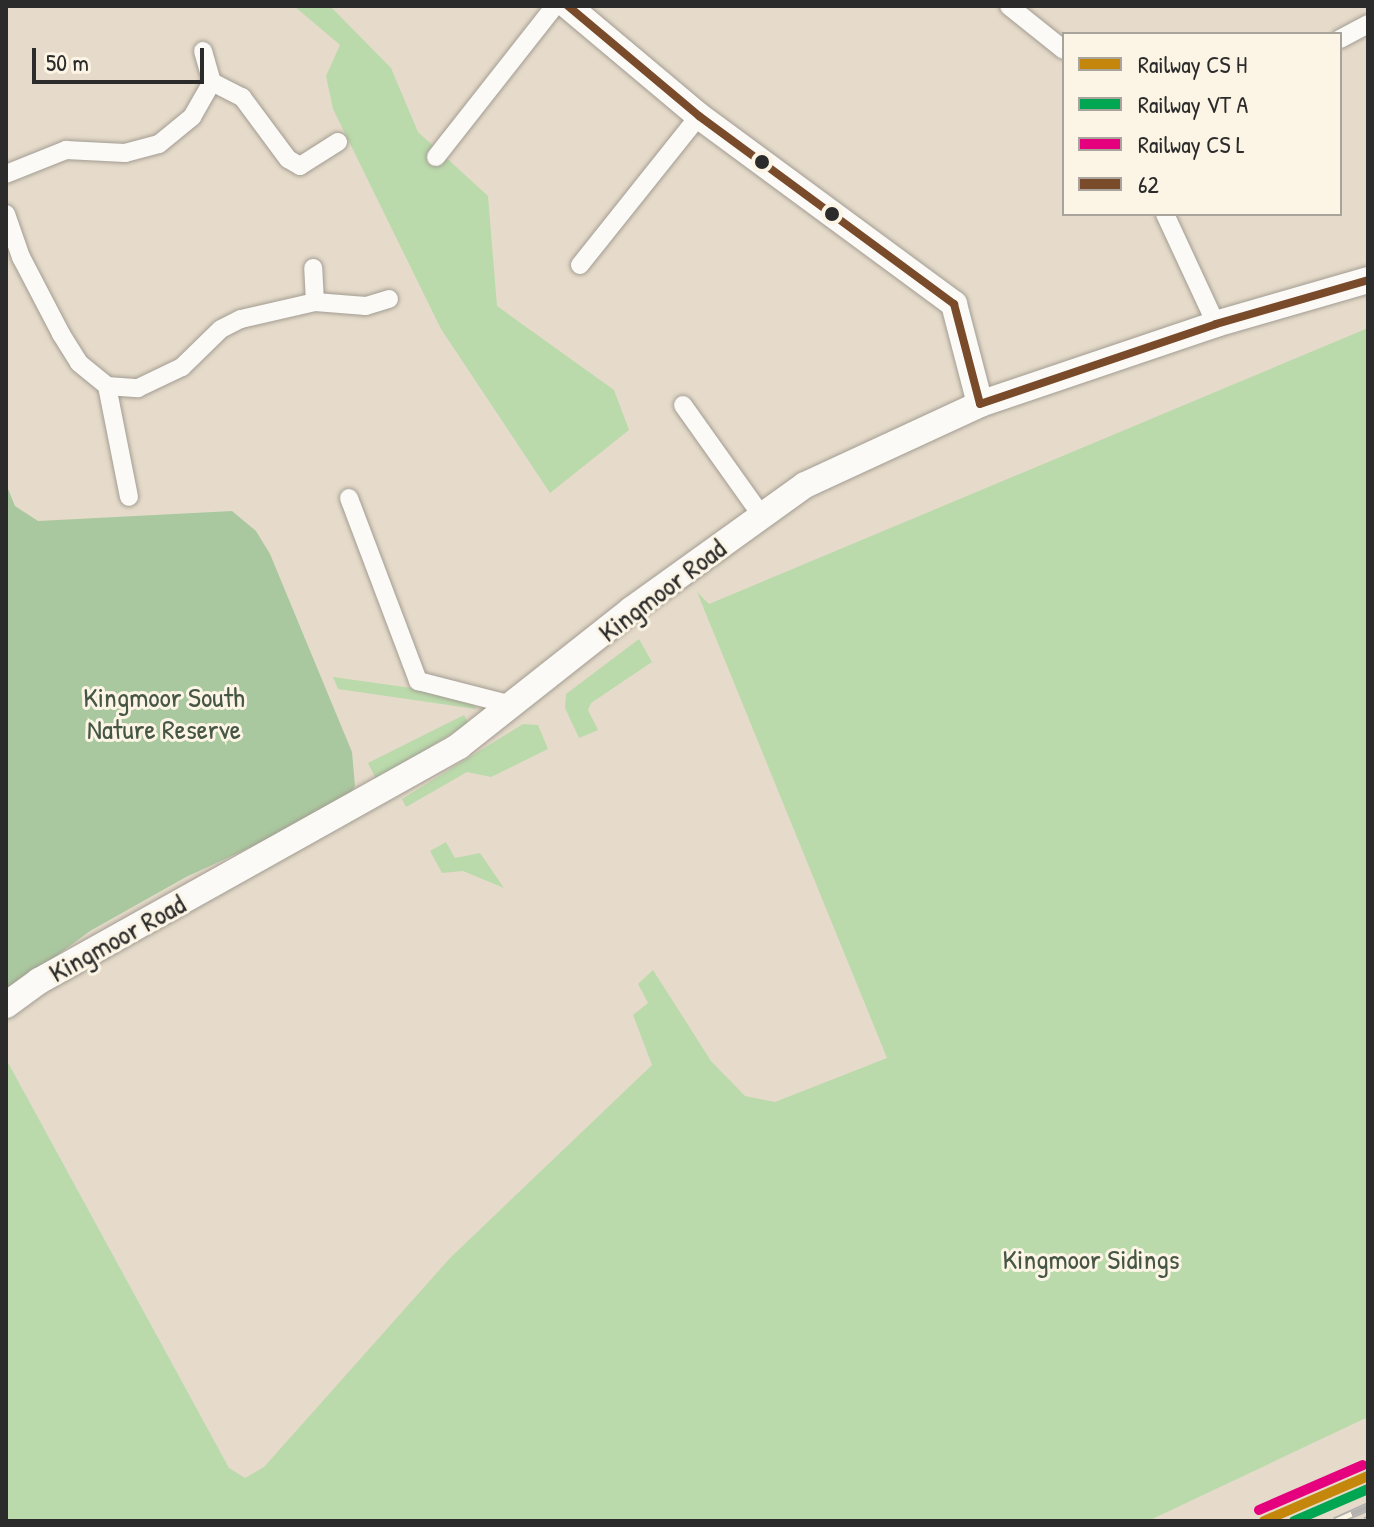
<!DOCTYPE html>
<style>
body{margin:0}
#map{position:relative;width:1374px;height:1527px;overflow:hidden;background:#e6dbca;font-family:"Patrick Hand",sans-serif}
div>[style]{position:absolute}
.green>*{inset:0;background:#badaab}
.forest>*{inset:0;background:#aac89f}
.roads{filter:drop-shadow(0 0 2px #a29c92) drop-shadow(0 0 2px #a29c92)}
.street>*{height:18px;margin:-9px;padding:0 9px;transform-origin:9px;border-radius:9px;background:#fbfaf7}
.secondary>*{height:26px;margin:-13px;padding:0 13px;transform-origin:13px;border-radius:13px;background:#fbfaf7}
.rail>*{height:9px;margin-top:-4.5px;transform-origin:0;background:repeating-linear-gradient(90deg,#fcf5e5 0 18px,#b3b1af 0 36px);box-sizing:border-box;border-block:2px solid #b3b1af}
.bus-1>*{height:8px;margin:-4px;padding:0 4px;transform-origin:4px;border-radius:4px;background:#7a4b2a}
.rail-1>*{height:10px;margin:-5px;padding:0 5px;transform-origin:5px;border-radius:5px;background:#c4870b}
.rail-2>*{height:10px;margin:-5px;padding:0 5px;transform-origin:5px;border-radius:5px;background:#00a651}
.rail-3>*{height:10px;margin:-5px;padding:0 5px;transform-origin:5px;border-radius:5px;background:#e5007d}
.dots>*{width:22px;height:22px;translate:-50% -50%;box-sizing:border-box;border:4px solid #fcf5e5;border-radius:50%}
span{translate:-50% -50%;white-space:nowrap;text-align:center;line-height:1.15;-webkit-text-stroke:6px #fcf5e5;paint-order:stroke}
.street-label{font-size:28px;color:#2b2b2b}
.park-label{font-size:28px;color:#465644}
.frame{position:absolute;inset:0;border:8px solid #2b2b2b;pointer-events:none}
.legend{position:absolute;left:1062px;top:32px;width:280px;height:184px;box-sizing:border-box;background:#fcf5e5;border:2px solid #a8a49b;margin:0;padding:10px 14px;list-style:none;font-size:24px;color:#2b2b2b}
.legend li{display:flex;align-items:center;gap:16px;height:40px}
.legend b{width:40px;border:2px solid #a8a49b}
.scale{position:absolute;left:32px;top:48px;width:172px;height:36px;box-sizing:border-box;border:4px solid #2b2b2b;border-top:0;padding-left:10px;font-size:24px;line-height:28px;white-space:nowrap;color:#2b2b2b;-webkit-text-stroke:6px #fcf5e5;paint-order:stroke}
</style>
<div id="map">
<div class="green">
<i style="clip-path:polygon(294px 6px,330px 6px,391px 68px,418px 132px,488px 196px,497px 306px,614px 390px,629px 430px,550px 493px,441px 329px,333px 109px,326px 76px,340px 45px)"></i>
<i style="clip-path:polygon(1368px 328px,1368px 1417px,1148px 1521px,6px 1521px,6px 1059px,229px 1468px,245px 1478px,264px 1467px,450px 1258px,652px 1065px,633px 1015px,648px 1003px,638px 984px,653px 970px,711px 1061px,745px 1096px,775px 1102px,887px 1058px,697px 592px,709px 604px)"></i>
<i style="clip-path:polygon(639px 639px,652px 662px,591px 703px,588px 710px,598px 730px,579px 738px,565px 708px,566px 694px)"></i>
<i style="clip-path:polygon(333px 677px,469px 696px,476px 709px,338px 689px)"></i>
<i style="clip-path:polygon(464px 715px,468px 723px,377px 781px,368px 763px)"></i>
<i style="clip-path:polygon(523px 724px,538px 725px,548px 749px,491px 777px,467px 772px,406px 807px,402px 799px)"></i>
<i style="clip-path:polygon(446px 842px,455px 858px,480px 853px,504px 888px,463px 871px,442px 873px,430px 851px)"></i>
</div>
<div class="forest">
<i style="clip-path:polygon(6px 484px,15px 506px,38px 521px,232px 511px,256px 531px,270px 554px,352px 752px,355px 786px,344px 804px,186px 877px,90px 931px,6px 993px)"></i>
</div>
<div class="roads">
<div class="street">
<i style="left:1009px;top:6px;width:70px;rotate:38.7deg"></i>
<i style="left:1340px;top:39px;width:32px;rotate:-28deg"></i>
<i style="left:203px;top:51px;width:32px;rotate:74deg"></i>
<i style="left:436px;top:157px;width:192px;rotate:-51.8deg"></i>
<i style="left:6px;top:174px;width:65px;rotate:-21.8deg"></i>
<i style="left:66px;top:150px;width:59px;rotate:2.9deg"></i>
<i style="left:125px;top:153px;width:35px;rotate:-15deg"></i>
<i style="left:159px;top:144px;width:43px;rotate:-39.3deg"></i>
<i style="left:192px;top:117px;width:40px;rotate:-60.3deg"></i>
<i style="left:212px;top:82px;width:34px;rotate:27deg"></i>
<i style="left:242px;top:97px;width:77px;rotate:53.4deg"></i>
<i style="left:288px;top:159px;width:14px;rotate:30deg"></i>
<i style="left:300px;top:166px;width:45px;rotate:-32.3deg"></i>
<i style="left:6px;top:214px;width:46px;rotate:70.8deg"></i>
<i style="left:21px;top:257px;width:87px;rotate:62.5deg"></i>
<i style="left:61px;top:334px;width:34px;rotate:58deg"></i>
<i style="left:79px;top:363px;width:36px;rotate:39deg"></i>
<i style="left:107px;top:386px;width:113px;rotate:78.8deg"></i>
<i style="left:1165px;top:214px;width:121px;rotate:65.1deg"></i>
<i style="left:580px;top:265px;width:191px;rotate:-51.4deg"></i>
<i style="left:315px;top:302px;width:51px;rotate:4.5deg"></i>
<i style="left:366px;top:306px;width:24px;rotate:-17deg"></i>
<i style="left:107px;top:386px;width:31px;rotate:4deg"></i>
<i style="left:138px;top:388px;width:49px;rotate:-25.5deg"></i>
<i style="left:182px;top:367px;width:54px;rotate:-44.3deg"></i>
<i style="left:221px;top:329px;width:22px;rotate:-27deg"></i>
<i style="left:241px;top:319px;width:76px;rotate:-12.9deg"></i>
<i style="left:315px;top:302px;width:34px;rotate:-93deg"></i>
<i style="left:683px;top:405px;width:136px;rotate:54.6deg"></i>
<i style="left:349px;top:498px;width:196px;rotate:69.3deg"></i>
<i style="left:418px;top:681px;width:97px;rotate:14.3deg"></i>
</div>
<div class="secondary">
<i style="left:568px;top:6px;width:171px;rotate:40deg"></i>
<i style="left:699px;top:116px;width:317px;rotate:36.4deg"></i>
<i style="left:954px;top:304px;width:103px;rotate:75.4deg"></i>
<i style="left:6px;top:1005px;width:41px;rotate:-36deg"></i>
<i style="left:39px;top:981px;width:481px;rotate:-29.2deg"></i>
<i style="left:459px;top:746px;width:219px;rotate:-38.3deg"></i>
<i style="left:631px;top:610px;width:214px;rotate:-35.7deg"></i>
<i style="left:805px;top:485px;width:193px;rotate:-24.8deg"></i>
<i style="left:980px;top:404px;width:249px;rotate:-18.7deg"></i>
<i style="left:1216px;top:324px;width:158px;rotate:-16.1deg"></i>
</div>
</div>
<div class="rail">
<i style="left:1335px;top:1521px;width:36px;rotate:-24deg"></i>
<i style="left:1365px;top:1521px;width:3px;rotate:-18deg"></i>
</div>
<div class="bus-1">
<i style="left:568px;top:6px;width:171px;rotate:40deg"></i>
<i style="left:699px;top:116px;width:317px;rotate:36.4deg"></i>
<i style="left:954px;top:304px;width:103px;rotate:75.4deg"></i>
<i style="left:980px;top:404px;width:249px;rotate:-18.7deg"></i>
<i style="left:1216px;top:324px;width:158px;rotate:-16.1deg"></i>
</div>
<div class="rail-1">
<i style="left:1264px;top:1521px;width:113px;rotate:-23.4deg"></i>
</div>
<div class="rail-2">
<i style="left:1294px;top:1521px;width:81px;rotate:-23.4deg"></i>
</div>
<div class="rail-3">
<i style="left:1259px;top:1510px;width:113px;rotate:-23.4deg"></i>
</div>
<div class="dots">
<i style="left:762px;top:162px;background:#2b2b2b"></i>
<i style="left:832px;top:214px;background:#2b2b2b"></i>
</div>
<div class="street-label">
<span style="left:662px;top:590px;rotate:-37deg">Kingmoor Road</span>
<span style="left:117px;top:938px;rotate:-29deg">Kingmoor Road</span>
</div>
<div class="park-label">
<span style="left:164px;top:713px">Kingmoor South<br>Nature Reserve</span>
<span style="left:1091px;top:1259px">Kingmoor Sidings</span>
</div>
<div class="frame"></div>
<ul class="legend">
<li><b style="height:10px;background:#c4870b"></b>Railway CS H</li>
<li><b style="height:10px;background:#00a651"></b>Railway VT A</li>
<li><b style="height:10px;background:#e5007d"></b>Railway CS L</li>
<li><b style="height:10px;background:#7a4b2a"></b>62</li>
</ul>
<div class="scale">50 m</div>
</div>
